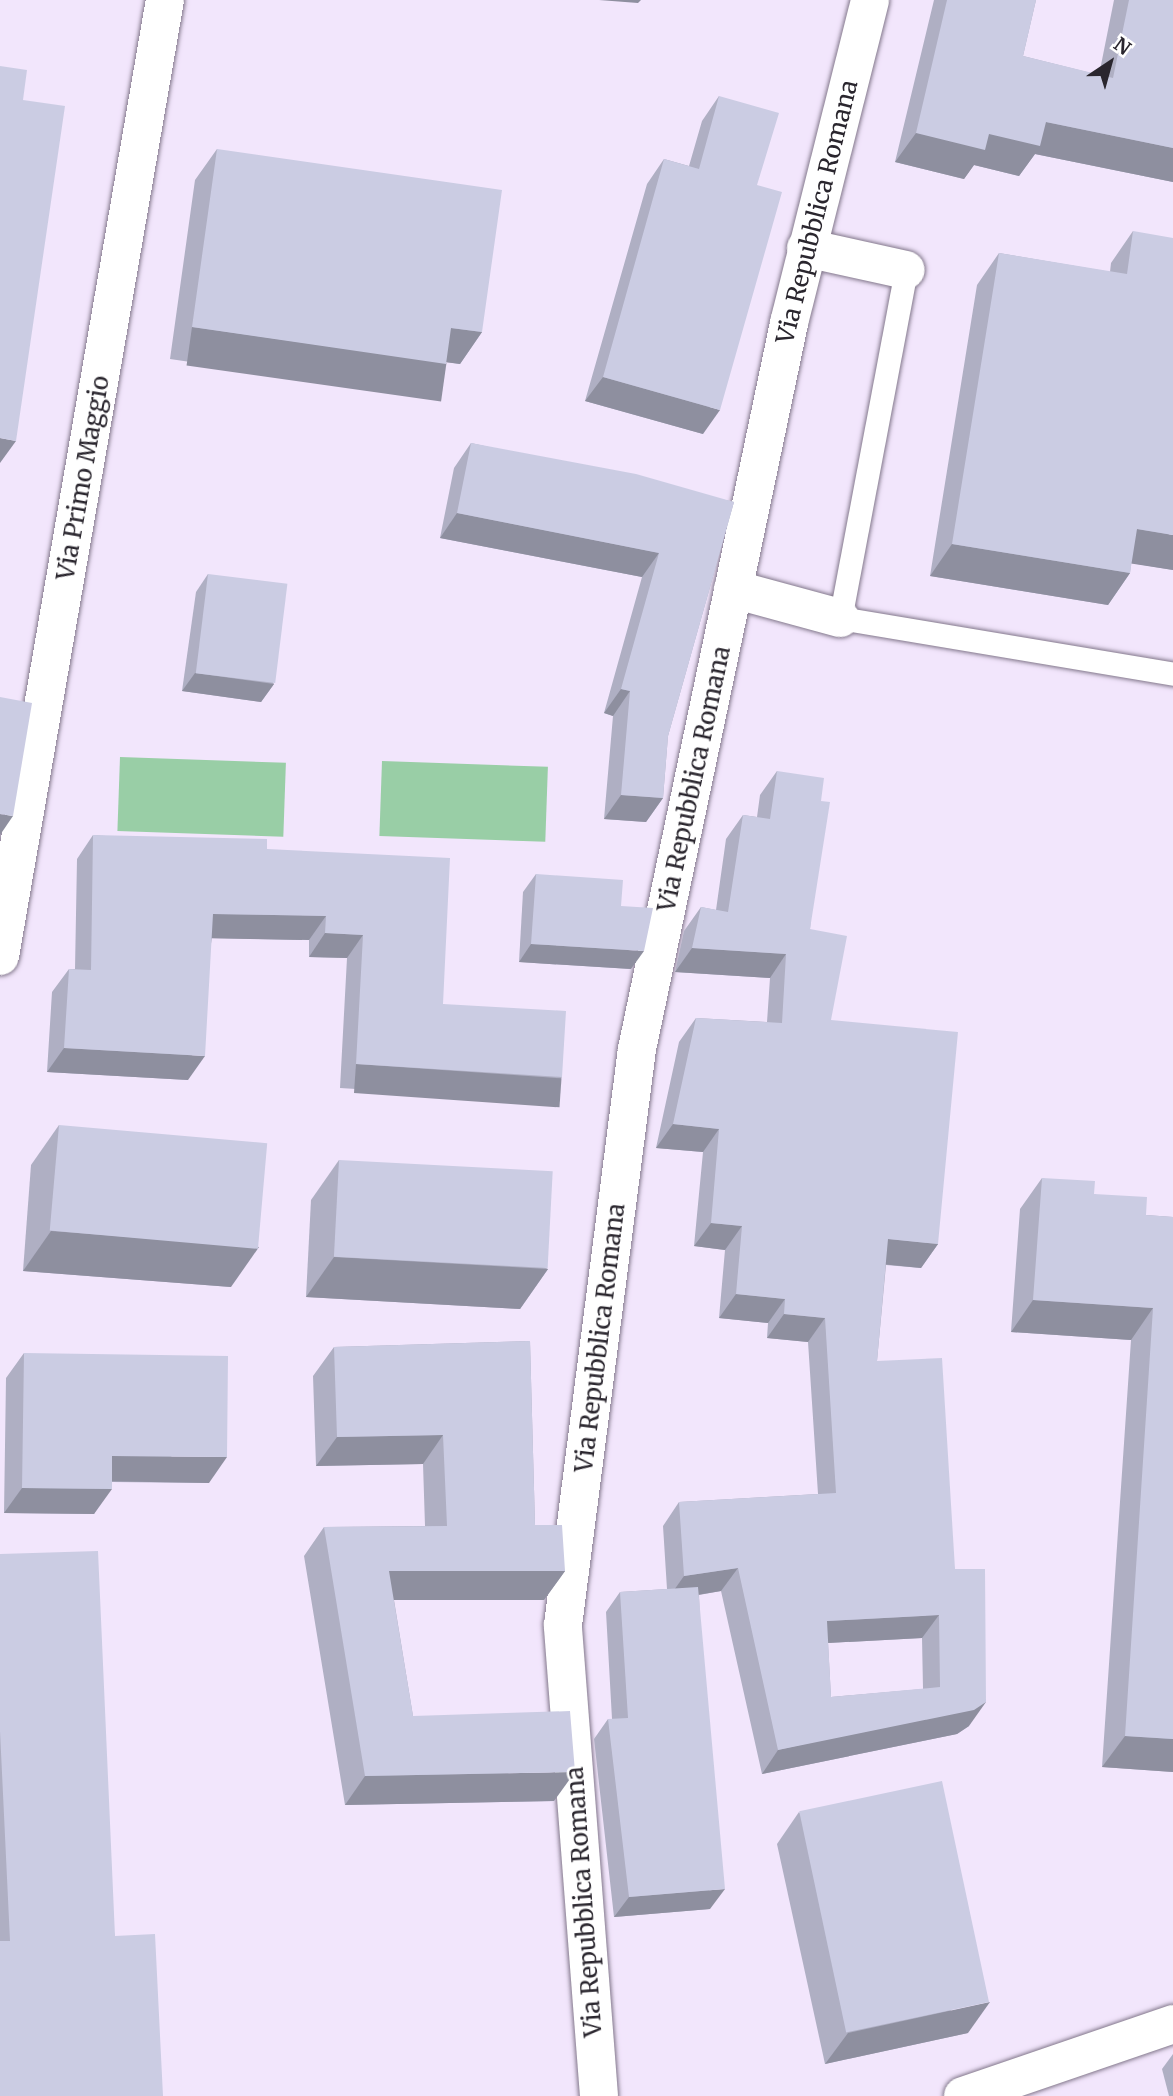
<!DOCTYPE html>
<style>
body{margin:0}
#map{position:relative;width:1173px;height:2096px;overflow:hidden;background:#f2e6fc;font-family:Merriweather,serif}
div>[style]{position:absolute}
.green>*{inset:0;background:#99cea6;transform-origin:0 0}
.roads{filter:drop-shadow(0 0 2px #83788c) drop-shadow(0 0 2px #83788c)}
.service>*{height:23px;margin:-11.5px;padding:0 11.5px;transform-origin:11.5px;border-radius:11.5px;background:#fff}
.minor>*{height:38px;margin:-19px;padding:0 19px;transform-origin:19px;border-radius:19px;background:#fff}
.wall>*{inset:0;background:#afafc3}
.shaded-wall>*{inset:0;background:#8e8f9f;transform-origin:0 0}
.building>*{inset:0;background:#cbcce3;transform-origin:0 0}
span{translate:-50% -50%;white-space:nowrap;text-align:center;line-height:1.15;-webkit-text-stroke:5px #fff;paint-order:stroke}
.street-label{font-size:24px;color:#2a262e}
.north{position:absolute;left:1075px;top:28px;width:70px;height:70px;-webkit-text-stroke:5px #fff;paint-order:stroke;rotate:36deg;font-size:19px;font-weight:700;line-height:28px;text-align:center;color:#2a262e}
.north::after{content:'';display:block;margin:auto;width:24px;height:32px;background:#2a262e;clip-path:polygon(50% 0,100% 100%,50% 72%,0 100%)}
</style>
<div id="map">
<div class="green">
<i style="left:120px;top:757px;width:166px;height:74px;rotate:2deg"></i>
<i style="left:382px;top:761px;width:166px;height:75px;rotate:2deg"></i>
</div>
<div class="roads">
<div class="service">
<i style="left:906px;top:270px;width:354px;rotate:100.7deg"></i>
<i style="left:840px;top:618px;width:338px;rotate:9.5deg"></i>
</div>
<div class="minor">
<i style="left:806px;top:248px;width:102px;rotate:12.4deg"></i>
<i style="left:733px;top:589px;width:111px;rotate:15.2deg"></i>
<i style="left:0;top:956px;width:970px;rotate:-80.21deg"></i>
<i style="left:599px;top:2096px;width:472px;rotate:-94.4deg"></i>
<i style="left:563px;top:1625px;width:581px;rotate:-82.68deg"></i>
<i style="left:637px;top:1049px;width:742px;rotate:-78.17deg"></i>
<i style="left:789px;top:323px;width:333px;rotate:-75.9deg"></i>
<i style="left:963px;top:2096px;width:222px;rotate:-18.9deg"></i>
</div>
</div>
<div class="wall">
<i style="clip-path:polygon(934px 0,1036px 0,1023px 56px,1099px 75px,1114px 0,1173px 0,1173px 182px,1035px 154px,1019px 176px,974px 165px,964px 179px,895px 162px)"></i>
<i style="clip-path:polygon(719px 96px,757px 185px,703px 434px,585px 401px,647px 184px,664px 159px,689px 166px,702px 121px)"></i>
<i style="clip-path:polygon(217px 149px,482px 332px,460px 364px,446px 362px,423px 396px,170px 359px,195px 180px)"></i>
<i style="clip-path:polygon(1133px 231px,1173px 570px,1131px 563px,1130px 573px,1108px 605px,930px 576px,977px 285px,999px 253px,1110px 272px,1111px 263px)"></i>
<i style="clip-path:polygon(471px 443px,734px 502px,668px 736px,663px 798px,646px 822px,604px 819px,613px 716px,604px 713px,642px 577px,440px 538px,454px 468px)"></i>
<i style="clip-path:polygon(208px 574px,274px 684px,261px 702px,182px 691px,196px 592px)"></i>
<i style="clip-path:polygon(evenodd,777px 771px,821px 801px,810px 929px,831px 1020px,938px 1244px,921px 1268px,886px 1265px,877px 1361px,955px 1569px,969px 1726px,957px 1734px,762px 1774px,721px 1591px,699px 1595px,710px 1909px,614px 1917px,594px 1739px,608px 1719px,612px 1719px,606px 1612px,620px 1592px,667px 1589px,663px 1526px,679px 1502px,818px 1494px,808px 1342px,767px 1338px,768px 1323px,719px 1318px,725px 1250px,694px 1246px,703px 1152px,656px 1148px,679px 1042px,696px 1018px,767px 1022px,770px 978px,675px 972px,684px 931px,701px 907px,716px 910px,726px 839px,743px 815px,757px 817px,760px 795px,777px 771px,922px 1638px,923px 1689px,831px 1697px,828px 1643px,922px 1638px)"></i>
<i style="clip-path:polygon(93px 835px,267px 849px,443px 1004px,562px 1077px,546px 1101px,340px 1088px,347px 958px,309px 957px,309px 940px,212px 938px,188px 1080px,47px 1072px,52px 992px,69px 969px,75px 969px,77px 859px)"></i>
<i style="clip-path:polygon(536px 874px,621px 906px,631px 969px,519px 962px,523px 892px)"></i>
<i style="clip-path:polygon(59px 1125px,231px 1287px,23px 1271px,31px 1165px)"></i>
<i style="clip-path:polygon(339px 1160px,548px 1269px,520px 1309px,306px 1297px,311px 1200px)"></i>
<i style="clip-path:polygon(1042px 1178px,1094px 1194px,1146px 1215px,1173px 1217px,1173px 1772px,1102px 1767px,1131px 1340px,1011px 1332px,1020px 1209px)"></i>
<i style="clip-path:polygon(530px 1341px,535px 1525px,565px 1571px,544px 1600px,394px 1600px,413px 1716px,554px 1801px,345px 1805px,304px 1556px,324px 1527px,425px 1526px,423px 1464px,316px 1466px,313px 1376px,334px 1347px)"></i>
<i style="clip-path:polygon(24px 1353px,209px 1483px,112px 1482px,94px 1514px,4px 1513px,6px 1378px)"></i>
<i style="clip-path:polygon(0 1554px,115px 1936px,0 2096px)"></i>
<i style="clip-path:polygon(799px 1812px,968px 2033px,825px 2064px,777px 1844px)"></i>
<i style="clip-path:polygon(1173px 2054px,1173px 2096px,1169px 2096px,1162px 2069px)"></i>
</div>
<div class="shaded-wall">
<i style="clip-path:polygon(599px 0,641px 0,638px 3px)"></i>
<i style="clip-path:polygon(1046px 122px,1173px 148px,1173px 182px,1035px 154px,1019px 176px,974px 165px,964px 179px,895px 162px,916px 133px,989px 134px)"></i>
<i style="left:192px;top:327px;width:257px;height:39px;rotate:8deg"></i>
<i style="clip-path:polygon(451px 328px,482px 332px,460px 364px,429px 360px)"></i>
<i style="clip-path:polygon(603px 377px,720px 410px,703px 434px,585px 401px)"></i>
<i style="clip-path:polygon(0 438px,16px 441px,0 463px)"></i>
<i style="clip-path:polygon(457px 513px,659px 553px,642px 577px,440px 538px)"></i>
<i style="clip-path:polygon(1137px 529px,1173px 535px,1173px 570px,1115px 561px)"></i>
<i style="clip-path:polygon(952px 544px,1130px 573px,1108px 605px,930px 576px)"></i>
<i style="clip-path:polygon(195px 673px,274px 684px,261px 702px,182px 691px)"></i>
<i style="clip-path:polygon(621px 689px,630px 691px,613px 716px,604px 713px)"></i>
<i style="clip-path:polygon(621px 795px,663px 798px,646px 822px,604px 819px)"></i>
<i style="clip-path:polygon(0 814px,13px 816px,0 835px)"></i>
<i style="clip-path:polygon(213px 914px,326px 916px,309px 940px,197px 938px)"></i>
<i style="clip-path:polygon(325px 933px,363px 935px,347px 958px,309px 957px)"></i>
<i style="clip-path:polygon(531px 944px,644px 951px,631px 969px,519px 962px)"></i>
<i style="clip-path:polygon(692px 948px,786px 954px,770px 978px,675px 972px)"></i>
<i style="clip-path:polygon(64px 1048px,205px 1056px,188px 1080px,47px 1072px)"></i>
<i style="left:356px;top:1064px;width:206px;height:29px;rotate:4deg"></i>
<i style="clip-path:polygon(673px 1124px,719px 1129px,703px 1152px,656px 1148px)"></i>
<i style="clip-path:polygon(711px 1223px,742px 1226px,725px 1250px,694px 1246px)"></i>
<i style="clip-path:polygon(51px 1231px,259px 1247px,231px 1287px,23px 1271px)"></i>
<i style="clip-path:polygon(888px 1239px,938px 1244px,921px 1268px,871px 1263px)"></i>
<i style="clip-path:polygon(334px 1257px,548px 1269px,520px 1309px,306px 1297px)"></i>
<i style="clip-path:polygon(736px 1294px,785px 1299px,768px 1323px,719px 1318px)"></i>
<i style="clip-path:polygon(1033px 1300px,1153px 1308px,1131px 1340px,1011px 1332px)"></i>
<i style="clip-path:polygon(784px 1314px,825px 1318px,808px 1342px,767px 1338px)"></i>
<i style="clip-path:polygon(443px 1435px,423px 1464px,316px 1466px,337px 1437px)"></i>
<i style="clip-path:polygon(112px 1456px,227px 1457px,209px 1483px,94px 1481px)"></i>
<i style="clip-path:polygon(22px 1488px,112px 1489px,94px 1514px,4px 1513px)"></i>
<i style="clip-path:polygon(738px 1568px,721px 1591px,667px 1600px,684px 1576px)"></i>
<i style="clip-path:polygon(389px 1571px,565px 1571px,544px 1600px,369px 1600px)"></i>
<i style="clip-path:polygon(939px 1615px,922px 1638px,810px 1644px,827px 1621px)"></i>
<i style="clip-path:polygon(986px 1702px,969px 1726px,957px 1734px,762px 1774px,778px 1750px)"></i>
<i style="clip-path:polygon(1125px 1736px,1173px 1739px,1173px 1772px,1102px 1767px)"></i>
<i style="clip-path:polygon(575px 1772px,554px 1801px,345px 1805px,365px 1776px)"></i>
<i style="clip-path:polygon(725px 1889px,710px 1909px,614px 1917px,629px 1897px)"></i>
<i style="clip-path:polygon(990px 2002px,968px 2033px,825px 2064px,848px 2033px)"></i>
</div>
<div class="building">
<i style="clip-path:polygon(947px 0,1036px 0,1023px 56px,1113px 78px,1129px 0,1173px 0,1173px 148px,1046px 122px,1040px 146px,989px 134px,985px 150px,916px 133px)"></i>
<i style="clip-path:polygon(0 66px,27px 70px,23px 100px,65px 106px,16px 441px,0 438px)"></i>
<i style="clip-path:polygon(719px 96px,779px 113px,757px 185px,782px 192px,720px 410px,603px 377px,664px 159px,699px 169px)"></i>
<i style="clip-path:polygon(217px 149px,502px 190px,482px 332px,451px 328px,446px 364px,192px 327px)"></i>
<i style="clip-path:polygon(1133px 231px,1173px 238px,1173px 535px,1137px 529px,1130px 573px,952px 544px,999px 253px,1127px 274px)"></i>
<i style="clip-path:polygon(471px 443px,636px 474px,734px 502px,668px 736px,663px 798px,621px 795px,630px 691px,621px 689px,659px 553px,457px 513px)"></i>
<i style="left:208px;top:574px;width:80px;height:100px;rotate:7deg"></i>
<i style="clip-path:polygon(0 697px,32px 703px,13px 816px,0 814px)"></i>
<i style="clip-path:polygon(evenodd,777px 771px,824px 778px,821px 801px,830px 802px,810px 929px,847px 936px,831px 1020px,958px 1032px,938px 1244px,888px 1239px,877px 1361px,942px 1358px,955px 1569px,985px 1569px,986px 1702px,974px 1710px,778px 1750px,738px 1568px,684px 1576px,679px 1502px,836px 1493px,825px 1318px,784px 1314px,785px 1299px,736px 1294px,742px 1226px,711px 1223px,719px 1129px,673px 1124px,696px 1018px,782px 1023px,786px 954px,692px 948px,701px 907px,728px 912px,743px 815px,770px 819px,777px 771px,939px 1615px,940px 1687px,831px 1697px,827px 1621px,939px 1615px)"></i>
<i style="clip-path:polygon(93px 835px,267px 839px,267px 849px,450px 858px,443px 1004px,566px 1011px,562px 1077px,356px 1064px,363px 935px,325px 933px,326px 916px,213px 914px,205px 1056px,64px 1048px,69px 969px,91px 970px)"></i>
<i style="clip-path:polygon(536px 874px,623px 880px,621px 906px,653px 908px,644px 951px,531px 944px)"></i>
<i style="left:59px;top:1125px;width:209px;height:106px;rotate:5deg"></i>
<i style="left:339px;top:1160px;width:214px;height:97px;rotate:3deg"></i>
<i style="clip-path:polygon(1042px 1178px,1095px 1181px,1094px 1194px,1147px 1197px,1146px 1215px,1173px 1217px,1173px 1739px,1125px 1736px,1153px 1308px,1033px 1300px)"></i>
<i style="clip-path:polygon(530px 1341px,535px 1525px,562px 1525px,565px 1571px,389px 1571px,413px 1716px,570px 1711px,575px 1772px,365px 1776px,324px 1527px,447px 1526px,443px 1435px,337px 1437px,334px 1347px)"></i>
<i style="clip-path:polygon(24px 1353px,228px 1356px,227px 1457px,112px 1456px,112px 1489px,22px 1488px)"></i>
<i style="clip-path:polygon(98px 1551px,115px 1936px,155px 1934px,163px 2096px,0 2096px,0 1941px,10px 1941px,0 1731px,0 1554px)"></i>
<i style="clip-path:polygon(698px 1587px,725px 1889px,629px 1897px,608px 1719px,628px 1718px,620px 1592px)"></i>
<i style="left:942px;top:1781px;width:226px;height:146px;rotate:78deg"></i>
</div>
<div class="street-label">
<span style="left:817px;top:212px;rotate:-76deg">Via Repubblica Romana</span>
<span style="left:83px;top:478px;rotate:-80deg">Via Primo Maggio</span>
<span style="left:694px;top:779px;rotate:-78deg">Via Repubblica Romana</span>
<span style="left:600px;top:1338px;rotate:-83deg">Via Repubblica Romana</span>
<span style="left:584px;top:1902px;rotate:-94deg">Via Repubblica Romana</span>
</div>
<div class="north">N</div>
</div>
